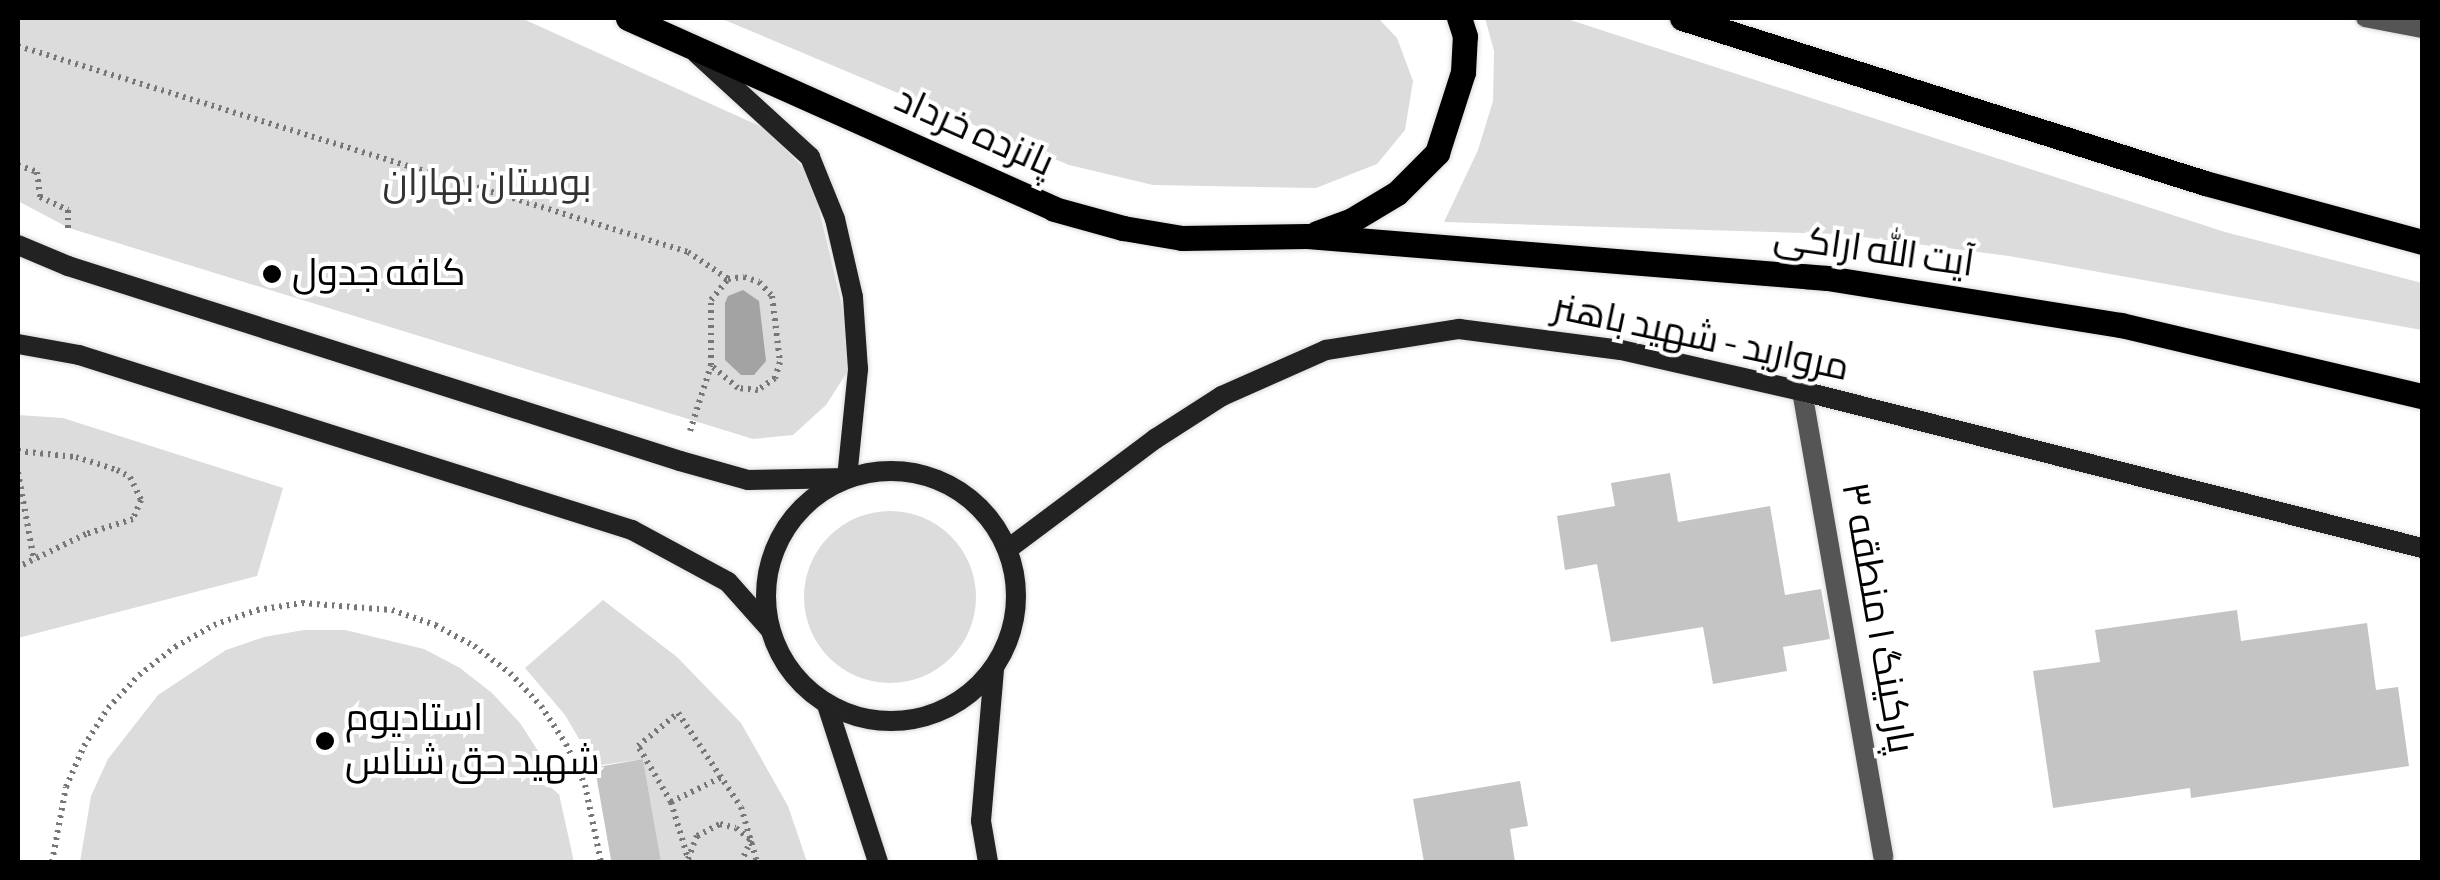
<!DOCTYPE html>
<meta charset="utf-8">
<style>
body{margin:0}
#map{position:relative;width:2440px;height:880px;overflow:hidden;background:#fff;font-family:"Sofia Sans Condensed",Cairo,sans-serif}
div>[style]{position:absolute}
.green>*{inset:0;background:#dcdcdc}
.round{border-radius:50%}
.water>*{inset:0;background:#a3a3a3}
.building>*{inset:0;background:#c4c4c4;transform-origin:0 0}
.path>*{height:6px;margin-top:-3px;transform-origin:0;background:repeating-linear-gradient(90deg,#777 0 2.5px,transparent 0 7.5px)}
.roads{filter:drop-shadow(0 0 2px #dbdbdb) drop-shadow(0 0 2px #dbdbdb)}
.lane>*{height:18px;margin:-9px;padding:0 9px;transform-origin:9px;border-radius:9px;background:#555}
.street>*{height:20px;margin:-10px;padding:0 10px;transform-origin:10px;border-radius:10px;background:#555}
.secondary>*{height:20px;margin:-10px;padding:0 10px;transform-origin:10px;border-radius:10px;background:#222}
.secondary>.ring{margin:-10px;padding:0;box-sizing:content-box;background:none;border:20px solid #222;border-radius:50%}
.primary>*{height:25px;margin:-12.5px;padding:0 12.5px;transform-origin:12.5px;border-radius:12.5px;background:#000}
.dots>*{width:28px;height:28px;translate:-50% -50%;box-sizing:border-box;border:5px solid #fff;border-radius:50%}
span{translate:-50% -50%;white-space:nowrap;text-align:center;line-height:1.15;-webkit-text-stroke:8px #fff;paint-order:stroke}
.street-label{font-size:38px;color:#000}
.park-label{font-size:38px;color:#333}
.poi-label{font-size:38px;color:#000}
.left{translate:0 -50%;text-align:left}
.frame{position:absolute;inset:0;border:20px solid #000;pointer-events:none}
</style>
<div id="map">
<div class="green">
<i style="clip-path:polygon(18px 18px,521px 18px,766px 129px,811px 176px,855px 360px,826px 405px,793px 435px,753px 439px,69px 228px,18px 201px)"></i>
<i style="clip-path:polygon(720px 18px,1378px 18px,1397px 38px,1413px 81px,1405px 130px,1377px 164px,1316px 188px,1153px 185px,1069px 165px)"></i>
<i style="clip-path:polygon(1485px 18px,1564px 18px,2225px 232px,2422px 283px,2422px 330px,2009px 256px,1839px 234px,1444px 222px,1478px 150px,1493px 101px,1494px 51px)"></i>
<i style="clip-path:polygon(18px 415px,63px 418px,283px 488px,257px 576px,18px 638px)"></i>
<i class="round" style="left:804px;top:511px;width:172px;height:172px"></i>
<i style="clip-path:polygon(603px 600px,677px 657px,741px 723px,788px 806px,807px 862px,661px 862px,643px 759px,595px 766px,565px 715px,525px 668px)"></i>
<i style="clip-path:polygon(304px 630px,345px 630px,424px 649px,460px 668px,492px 693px,520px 723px,542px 757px,559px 794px,574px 862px,80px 862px,91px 796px,108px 759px,158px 695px,226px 650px,264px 637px)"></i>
</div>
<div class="water">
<i style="clip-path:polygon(743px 290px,759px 301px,766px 361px,754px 375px,741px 375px,725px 360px,725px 303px,728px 296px)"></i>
</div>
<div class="building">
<i style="clip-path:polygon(1670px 473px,1678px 522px,1770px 506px,1785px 595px,1821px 589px,1830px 639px,1783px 647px,1787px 671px,1713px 684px,1703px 627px,1611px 642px,1597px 564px,1565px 570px,1557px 516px,1615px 506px,1611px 483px)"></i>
<i style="clip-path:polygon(2237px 610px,2241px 641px,2367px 623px,2376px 690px,2398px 687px,2409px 766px,2191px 798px,2190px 788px,2053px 808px,2033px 671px,2100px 662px,2095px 630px)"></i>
<i style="left:643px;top:759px;width:105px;height:49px;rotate:80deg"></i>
<i style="clip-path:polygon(1520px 781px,1528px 826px,1510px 829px,1515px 862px,1424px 862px,1413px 799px)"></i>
</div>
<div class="path">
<i style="left:18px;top:46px;width:701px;rotate:17.09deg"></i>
<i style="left:688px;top:252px;width:48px;rotate:34deg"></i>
<i style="left:18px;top:165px;width:20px;rotate:20deg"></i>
<i style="left:37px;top:172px;width:25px;rotate:83deg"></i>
<i style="left:40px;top:197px;width:31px;rotate:25deg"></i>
<i style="left:68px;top:210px;width:22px;rotate:90deg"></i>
<i style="left:744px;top:277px;width:16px;rotate:18deg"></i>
<i style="left:759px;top:282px;width:19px;rotate:47deg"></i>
<i style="left:772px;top:296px;width:66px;rotate:83.1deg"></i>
<i style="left:780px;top:362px;width:17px;rotate:107deg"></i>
<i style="left:775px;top:378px;width:21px;rotate:145deg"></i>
<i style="left:758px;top:390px;width:20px;rotate:-174deg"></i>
<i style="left:738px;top:388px;width:35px;rotate:-140deg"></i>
<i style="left:711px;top:365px;width:65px;rotate:-90deg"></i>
<i style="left:711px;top:300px;width:27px;rotate:-51deg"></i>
<i style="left:728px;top:279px;width:16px;rotate:-7deg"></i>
<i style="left:690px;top:431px;width:69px;rotate:-72.3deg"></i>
<i style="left:18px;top:451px;width:58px;rotate:5.9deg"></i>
<i style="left:76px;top:457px;width:43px;rotate:17.6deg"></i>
<i style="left:117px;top:470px;width:15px;rotate:28deg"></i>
<i style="left:130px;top:477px;width:25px;rotate:64deg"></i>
<i style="left:141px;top:500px;width:21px;rotate:113deg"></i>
<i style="left:133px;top:519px;width:49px;rotate:162.3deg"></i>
<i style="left:86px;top:534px;width:76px;rotate:154.1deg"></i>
<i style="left:18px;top:472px;width:90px;rotate:79.8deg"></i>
<i style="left:671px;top:802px;width:57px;rotate:-26.1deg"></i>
<i style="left:688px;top:859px;width:25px;rotate:-69deg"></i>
<i style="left:697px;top:836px;width:26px;rotate:-28deg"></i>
<i style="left:720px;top:824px;width:16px;rotate:14deg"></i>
<i style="left:736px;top:828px;width:19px;rotate:39deg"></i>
<i style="left:751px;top:840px;width:24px;rotate:114deg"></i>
<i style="left:52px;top:862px;width:76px;rotate:-79.4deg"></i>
<i style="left:66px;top:787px;width:45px;rotate:-66.3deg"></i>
<i style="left:84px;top:746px;width:45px;rotate:-57.7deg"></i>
<i style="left:108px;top:708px;width:45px;rotate:-46.8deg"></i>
<i style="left:139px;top:675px;width:46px;rotate:-37.9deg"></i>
<i style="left:175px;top:647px;width:45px;rotate:-29.4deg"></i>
<i style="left:214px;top:625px;width:46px;rotate:-19.2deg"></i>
<i style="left:257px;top:610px;width:46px;rotate:-8.8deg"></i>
<i style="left:302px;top:603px;width:90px;rotate:4.4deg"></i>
<i style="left:392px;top:610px;width:46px;rotate:19.2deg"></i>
<i style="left:435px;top:625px;width:44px;rotate:28.3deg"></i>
<i style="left:474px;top:646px;width:45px;rotate:36.9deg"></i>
<i style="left:510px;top:673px;width:45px;rotate:46.8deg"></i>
<i style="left:541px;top:706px;width:45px;rotate:56.7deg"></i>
<i style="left:566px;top:744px;width:45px;rotate:65.1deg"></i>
<i style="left:585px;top:785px;width:79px;rotate:78.3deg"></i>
<i style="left:689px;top:862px;width:63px;rotate:-106.7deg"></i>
<i style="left:671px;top:802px;width:65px;rotate:-120.5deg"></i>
<i style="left:638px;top:746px;width:52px;rotate:-39.5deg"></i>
<i style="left:678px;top:713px;width:113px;rotate:56.2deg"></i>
<i style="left:741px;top:807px;width:57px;rotate:73.8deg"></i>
</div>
<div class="roads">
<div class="lane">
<i style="left:2365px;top:18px;width:58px;rotate:10.9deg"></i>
</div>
<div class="street">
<i style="left:1802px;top:391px;width:473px;rotate:80.1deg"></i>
</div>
<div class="secondary">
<i style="left:18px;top:245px;width:54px;rotate:22.8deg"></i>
<i style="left:68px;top:266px;width:642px;rotate:17.67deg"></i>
<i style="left:680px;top:461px;width:71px;rotate:15.6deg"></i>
<i style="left:748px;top:480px;width:99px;rotate:-1.2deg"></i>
<i style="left:847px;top:478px;width:110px;rotate:-84.2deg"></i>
<i style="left:858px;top:369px;width:72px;rotate:-94deg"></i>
<i style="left:853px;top:297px;width:80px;rotate:-103deg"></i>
<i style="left:835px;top:219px;width:67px;rotate:-112deg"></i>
<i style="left:810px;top:157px;width:154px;rotate:-137.6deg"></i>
<i style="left:18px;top:344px;width:62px;rotate:10.2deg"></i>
<i style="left:79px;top:355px;width:580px;rotate:17.56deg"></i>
<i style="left:632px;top:530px;width:109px;rotate:28.4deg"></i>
<i style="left:728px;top:582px;width:62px;rotate:48.3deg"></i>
<i class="ring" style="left:766px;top:471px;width:230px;height:230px"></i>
<i style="left:1008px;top:549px;width:184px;rotate:-36.8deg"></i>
<i style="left:1155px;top:439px;width:80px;rotate:-32.7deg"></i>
<i style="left:1222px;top:396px;width:114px;rotate:-23.9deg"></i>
<i style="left:1326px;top:350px;width:135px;rotate:-9deg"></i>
<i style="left:1459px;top:329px;width:163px;rotate:7.4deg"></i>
<i style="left:1621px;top:350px;width:186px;rotate:12.8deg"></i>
<i style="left:1802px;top:391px;width:640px;rotate:14.21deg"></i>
<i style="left:827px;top:705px;width:165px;rotate:72deg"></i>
<i style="left:988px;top:862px;width:42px;rotate:-99.7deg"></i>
<i style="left:981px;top:821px;width:152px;rotate:-85.1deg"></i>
</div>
<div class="primary">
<i style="left:628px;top:18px;width:467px;rotate:24.1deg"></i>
<i style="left:1054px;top:209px;width:72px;rotate:15.4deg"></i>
<i style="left:1123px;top:228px;width:60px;rotate:9.6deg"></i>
<i style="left:1182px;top:238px;width:125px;rotate:-0.9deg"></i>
<i style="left:1307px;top:236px;width:522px;rotate:4.62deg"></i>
<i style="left:1827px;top:278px;width:298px;rotate:9.1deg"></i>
<i style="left:2121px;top:325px;width:309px;rotate:13.3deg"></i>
<i style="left:1682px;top:18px;width:548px;rotate:17.51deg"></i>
<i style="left:2205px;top:183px;width:225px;rotate:15.2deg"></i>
<i style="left:1317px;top:233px;width:37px;rotate:-20deg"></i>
<i style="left:1352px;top:220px;width:52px;rotate:-31deg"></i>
<i style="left:1397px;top:193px;width:57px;rotate:-45deg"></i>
<i style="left:1437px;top:153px;width:85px;rotate:-72.2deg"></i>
<i style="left:1463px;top:72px;width:36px;rotate:-87deg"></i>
<i style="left:1465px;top:36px;width:19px;rotate:-108deg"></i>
</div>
</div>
<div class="dots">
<i style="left:272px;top:274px;background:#000"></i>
<i style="left:325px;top:741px;background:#000"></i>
</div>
<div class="street-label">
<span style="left:974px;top:132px;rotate:24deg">پانزده خرداد</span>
<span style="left:1874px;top:251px;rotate:8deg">آیت الله اراکی</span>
<span style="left:1701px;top:338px;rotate:12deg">مروارید - شهید باهنر</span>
<span style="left:1877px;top:618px;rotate:80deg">پارکینگ ۱ منطقه ۳</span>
</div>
<div class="park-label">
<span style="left:487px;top:184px">بوستان بهاران</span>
</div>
<div class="poi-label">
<span class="left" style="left:292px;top:274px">کافه جدول</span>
<span class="left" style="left:345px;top:741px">استادیوم<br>شهید حق شناس</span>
</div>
<div class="frame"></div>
</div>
